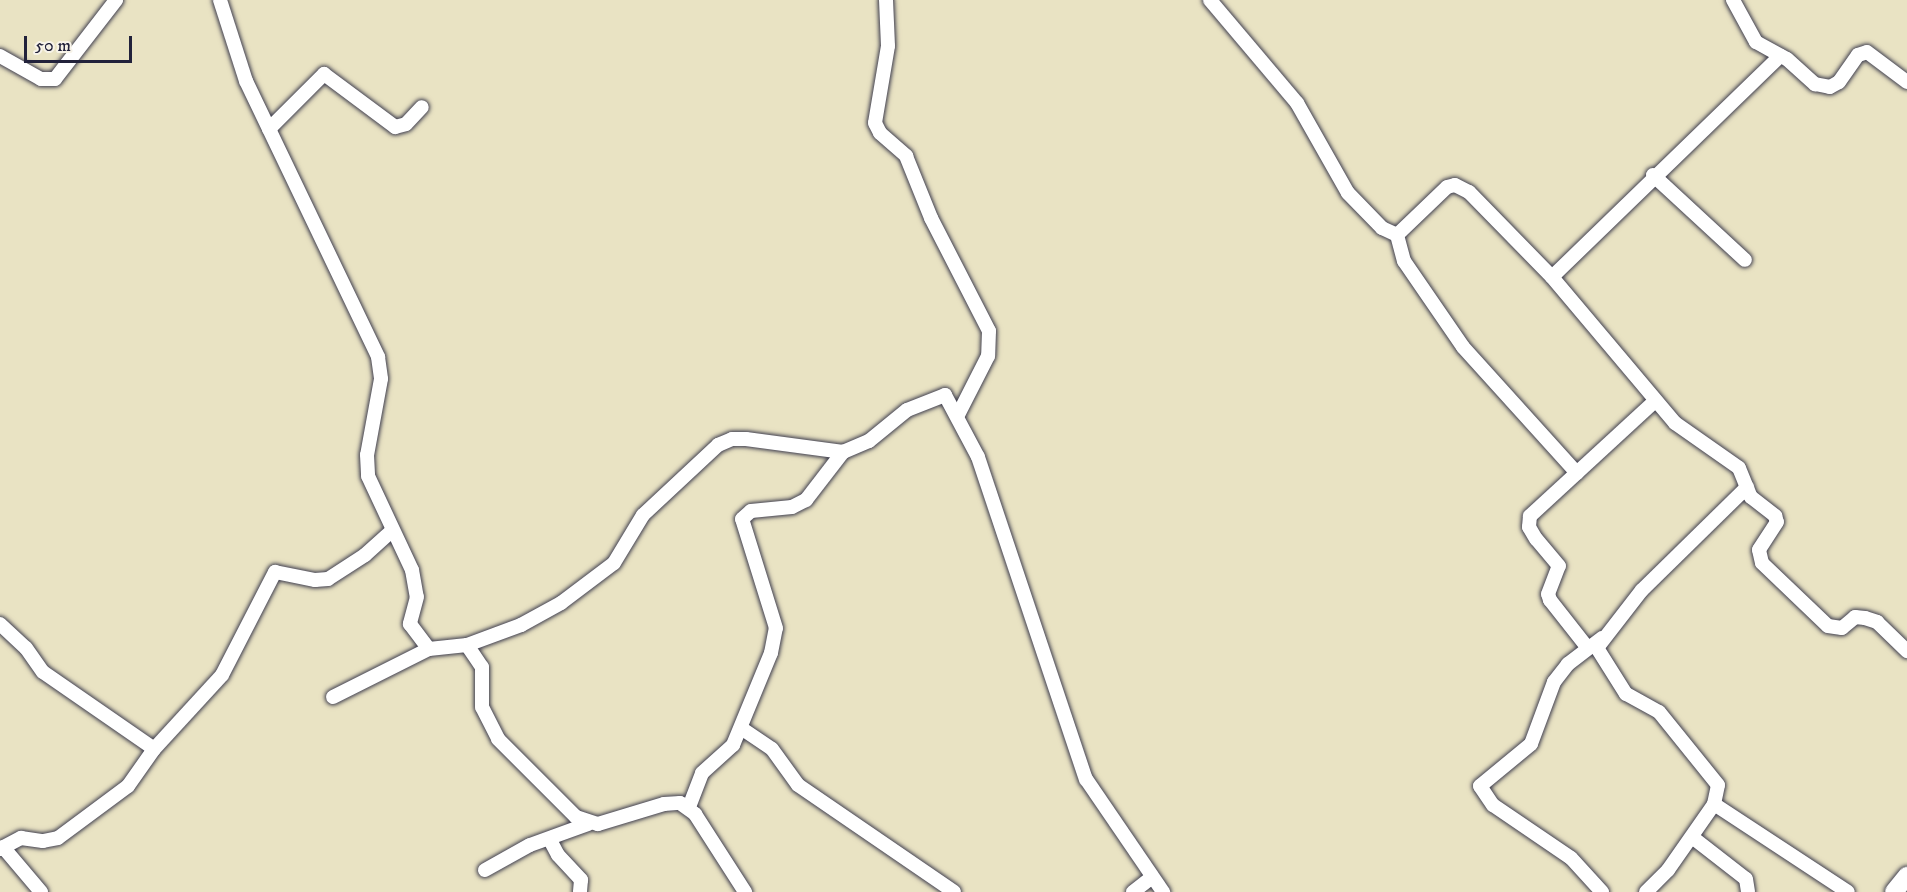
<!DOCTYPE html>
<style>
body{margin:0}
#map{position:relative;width:1907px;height:892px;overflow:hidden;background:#e9e3c3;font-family:"IM FELL DW Pica",serif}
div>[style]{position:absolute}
.roads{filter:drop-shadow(0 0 2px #403f4f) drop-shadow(0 0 2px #403f4f)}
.minor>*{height:14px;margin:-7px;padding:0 7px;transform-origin:7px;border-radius:7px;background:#fff}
.major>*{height:18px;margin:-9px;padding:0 9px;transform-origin:9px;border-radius:9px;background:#fff}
span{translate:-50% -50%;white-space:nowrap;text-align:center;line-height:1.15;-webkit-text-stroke:5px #f7f3e8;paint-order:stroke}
.scale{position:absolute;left:24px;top:36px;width:108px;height:27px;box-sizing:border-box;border:3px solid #22223b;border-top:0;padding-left:8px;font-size:18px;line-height:21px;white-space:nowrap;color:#22223b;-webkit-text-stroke:4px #f7f3e8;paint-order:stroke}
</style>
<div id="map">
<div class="roads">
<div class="minor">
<i style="left:220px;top:0;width:85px;rotate:72.2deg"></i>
<i style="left:246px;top:81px;width:306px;rotate:64.4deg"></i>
<i style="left:378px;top:357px;width:22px;rotate:82deg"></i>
<i style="left:381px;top:379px;width:77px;rotate:100.4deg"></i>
<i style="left:367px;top:455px;width:21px;rotate:87deg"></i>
<i style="left:368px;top:476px;width:104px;rotate:64.9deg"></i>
<i style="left:412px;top:570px;width:27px;rotate:80deg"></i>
<i style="left:417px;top:597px;width:28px;rotate:105deg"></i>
<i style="left:410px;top:624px;width:31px;rotate:53deg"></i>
<i style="left:886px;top:0;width:46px;rotate:87.5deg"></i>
<i style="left:888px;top:46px;width:78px;rotate:99.6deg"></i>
<i style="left:875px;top:123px;width:11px;rotate:63deg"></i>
<i style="left:880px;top:133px;width:35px;rotate:41deg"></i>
<i style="left:906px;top:156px;width:67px;rotate:68deg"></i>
<i style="left:931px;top:218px;width:127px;rotate:62.8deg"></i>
<i style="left:989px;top:331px;width:25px;rotate:92deg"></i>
<i style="left:988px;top:356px;width:66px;rotate:117deg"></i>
<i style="left:1210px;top:0;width:135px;rotate:49.8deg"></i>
<i style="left:1297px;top:103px;width:103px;rotate:60.5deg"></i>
<i style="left:1348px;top:193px;width:49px;rotate:45.8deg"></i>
<i style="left:1382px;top:228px;width:17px;rotate:25deg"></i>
<i style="left:1397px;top:235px;width:69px;rotate:-43.8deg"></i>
<i style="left:1447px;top:187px;width:8px;rotate:-14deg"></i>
<i style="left:1455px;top:185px;width:16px;rotate:27deg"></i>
<i style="left:1469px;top:192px;width:119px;rotate:45.7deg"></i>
<i style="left:1552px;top:277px;width:191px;rotate:49.9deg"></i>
<i style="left:1675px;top:423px;width:78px;rotate:35.1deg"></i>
<i style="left:1739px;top:468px;width:31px;rotate:68deg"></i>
<i style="left:1751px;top:497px;width:31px;rotate:38deg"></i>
<i style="left:1775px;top:516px;width:6px;rotate:72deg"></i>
<i style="left:1777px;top:522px;width:33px;rotate:123deg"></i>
<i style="left:1759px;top:550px;width:13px;rotate:77deg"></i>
<i style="left:1762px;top:563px;width:91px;rotate:43.7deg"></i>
<i style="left:1828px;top:626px;width:14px;rotate:8deg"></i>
<i style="left:1842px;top:628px;width:17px;rotate:-40deg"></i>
<i style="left:1855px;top:617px;width:10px;rotate:6deg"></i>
<i style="left:1865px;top:618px;width:13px;rotate:18deg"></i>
<i style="left:1877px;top:622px;width:42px;rotate:44deg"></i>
<i style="left:1733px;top:0;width:48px;rotate:61.3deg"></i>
<i style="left:1756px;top:42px;width:35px;rotate:29deg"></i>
<i style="left:1787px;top:59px;width:38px;rotate:42deg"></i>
<i style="left:1815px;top:84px;width:15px;rotate:11deg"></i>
<i style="left:1830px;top:87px;width:10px;rotate:-29deg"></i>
<i style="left:1839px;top:82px;width:33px;rotate:-55deg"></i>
<i style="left:1858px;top:55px;width:9px;rotate:-18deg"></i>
<i style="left:1867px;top:52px;width:50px;rotate:36.9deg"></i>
<i style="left:0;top:56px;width:47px;rotate:29.3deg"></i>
<i style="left:41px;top:79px;width:14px"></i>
<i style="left:55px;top:79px;width:100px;rotate:-52.3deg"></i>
<i style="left:269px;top:129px;width:78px;rotate:-45deg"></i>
<i style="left:324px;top:74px;width:89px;rotate:36.7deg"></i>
<i style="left:395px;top:127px;width:11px;rotate:-15deg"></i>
<i style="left:406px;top:124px;width:23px;rotate:-47deg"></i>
<i style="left:1653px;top:175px;width:125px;rotate:42.7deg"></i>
<i style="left:1397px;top:235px;width:27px;rotate:75deg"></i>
<i style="left:1404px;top:261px;width:104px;rotate:55.5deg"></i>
<i style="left:1463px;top:347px;width:170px;rotate:47.9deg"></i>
<i style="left:1552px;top:277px;width:318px;rotate:-44.1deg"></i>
<i style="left:0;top:624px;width:35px;rotate:43deg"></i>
<i style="left:26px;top:648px;width:29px;rotate:55deg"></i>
<i style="left:43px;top:672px;width:135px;rotate:34.7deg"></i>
<i style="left:1602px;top:638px;width:43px;rotate:142.6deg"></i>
<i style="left:1568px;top:664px;width:23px;rotate:128deg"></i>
<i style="left:1554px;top:682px;width:66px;rotate:110.4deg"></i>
<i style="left:1531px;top:744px;width:66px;rotate:140.5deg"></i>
<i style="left:1480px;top:786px;width:23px;rotate:56deg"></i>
<i style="left:1493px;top:805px;width:94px;rotate:34.2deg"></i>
<i style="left:1571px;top:858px;width:46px;rotate:47.6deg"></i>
<i style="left:467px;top:645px;width:27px;rotate:56deg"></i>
<i style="left:482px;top:667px;width:40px;rotate:90deg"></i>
<i style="left:482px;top:707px;width:36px;rotate:63deg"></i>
<i style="left:498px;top:739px;width:110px;rotate:45deg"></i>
<i style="left:576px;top:817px;width:23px;rotate:18deg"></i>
<i style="left:598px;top:824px;width:69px;rotate:-16.9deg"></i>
<i style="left:664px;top:804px;width:16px;rotate:-4deg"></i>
<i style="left:680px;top:803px;width:19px;rotate:36deg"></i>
<i style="left:695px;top:814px;width:93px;rotate:57.3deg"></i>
<i style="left:1587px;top:647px;width:60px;rotate:-128.2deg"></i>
<i style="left:1550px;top:600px;width:6px;rotate:-108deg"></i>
<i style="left:1548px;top:594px;width:30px;rotate:-69deg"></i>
<i style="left:1559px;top:566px;width:35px;rotate:-130deg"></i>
<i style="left:1536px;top:539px;width:14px;rotate:-120deg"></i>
<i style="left:1529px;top:527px;width:11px;rotate:-85deg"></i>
<i style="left:1530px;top:516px;width:170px;rotate:-42.6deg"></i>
<i style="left:333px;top:697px;width:107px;rotate:-26.6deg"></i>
<i style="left:429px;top:649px;width:38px;rotate:-6deg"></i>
<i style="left:467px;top:645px;width:58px;rotate:-20.3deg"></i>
<i style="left:521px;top:625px;width:46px;rotate:-28.8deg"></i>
<i style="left:561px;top:603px;width:66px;rotate:-37deg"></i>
<i style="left:614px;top:563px;width:56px;rotate:-58.9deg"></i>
<i style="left:643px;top:515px;width:103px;rotate:-43deg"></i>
<i style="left:718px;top:445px;width:15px;rotate:-23deg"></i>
<i style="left:732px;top:439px;width:14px"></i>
<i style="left:746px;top:439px;width:98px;rotate:7.6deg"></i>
<i style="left:843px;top:452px;width:28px;rotate:-23deg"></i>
<i style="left:869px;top:441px;width:49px;rotate:-39.2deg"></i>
<i style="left:907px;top:410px;width:41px;rotate:-21.5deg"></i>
<i style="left:945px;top:395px;width:70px;rotate:62deg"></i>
<i style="left:978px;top:457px;width:340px;rotate:71.5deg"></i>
<i style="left:1086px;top:779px;width:137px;rotate:55.7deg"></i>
<i style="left:741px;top:728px;width:37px;rotate:34deg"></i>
<i style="left:772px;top:749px;width:44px;rotate:54.2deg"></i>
<i style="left:798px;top:785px;width:189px;rotate:34.4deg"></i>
<i style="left:1714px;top:804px;width:160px;rotate:33.3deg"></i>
<i style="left:689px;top:807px;width:36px;rotate:-69deg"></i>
<i style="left:702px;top:773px;width:42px;rotate:-42.1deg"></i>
<i style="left:733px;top:745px;width:100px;rotate:-67.6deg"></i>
<i style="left:771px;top:653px;width:25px;rotate:-79deg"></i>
<i style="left:776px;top:628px;width:114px;rotate:-107.3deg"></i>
<i style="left:742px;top:519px;width:12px;rotate:-42deg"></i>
<i style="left:751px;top:511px;width:41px;rotate:-5.6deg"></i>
<i style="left:792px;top:507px;width:16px;rotate:-27deg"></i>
<i style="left:806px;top:500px;width:61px;rotate:-52.4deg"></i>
<i style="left:1692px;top:837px;width:68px;rotate:37.9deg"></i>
<i style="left:1746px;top:879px;width:13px;rotate:81deg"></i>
<i style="left:550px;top:840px;width:17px;rotate:62deg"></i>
<i style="left:558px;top:855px;width:34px;rotate:47deg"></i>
<i style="left:581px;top:880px;width:12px;rotate:95deg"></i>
<i style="left:3px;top:847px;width:59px;rotate:49.8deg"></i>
<i style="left:0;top:849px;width:24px;rotate:-28deg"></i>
<i style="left:21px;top:838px;width:22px;rotate:8deg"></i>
<i style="left:43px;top:841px;width:15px;rotate:-11deg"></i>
<i style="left:58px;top:838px;width:87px;rotate:-36.6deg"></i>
<i style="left:128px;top:786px;width:45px;rotate:-54.9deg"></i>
<i style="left:154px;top:749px;width:100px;rotate:-47.4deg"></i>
<i style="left:222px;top:675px;width:116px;rotate:-62.8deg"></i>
<i style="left:275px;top:572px;width:41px;rotate:11.3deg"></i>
<i style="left:315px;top:580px;width:13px;rotate:-4deg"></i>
<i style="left:328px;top:579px;width:44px;rotate:-33deg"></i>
<i style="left:365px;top:555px;width:36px;rotate:-42deg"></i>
<i style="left:485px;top:870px;width:51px;rotate:-29.1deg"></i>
<i style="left:530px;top:845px;width:62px;rotate:-19.9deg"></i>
<i style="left:1133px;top:892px;width:24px;rotate:-38deg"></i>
<i style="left:1646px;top:892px;width:31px;rotate:-45deg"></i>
<i style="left:1668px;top:870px;width:80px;rotate:-55.1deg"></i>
<i style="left:1714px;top:804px;width:19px;rotate:-78deg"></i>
<i style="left:1718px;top:785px;width:94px;rotate:-128.9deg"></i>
<i style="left:1659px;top:712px;width:38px;rotate:-151deg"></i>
<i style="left:1626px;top:694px;width:54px;rotate:-122.2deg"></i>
<i style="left:1597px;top:648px;width:73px;rotate:-52.2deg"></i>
<i style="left:1642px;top:590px;width:147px;rotate:-44.4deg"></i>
</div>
<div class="major">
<i style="left:1894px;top:892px;width:21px;rotate:-51deg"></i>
</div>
</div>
<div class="scale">50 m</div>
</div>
